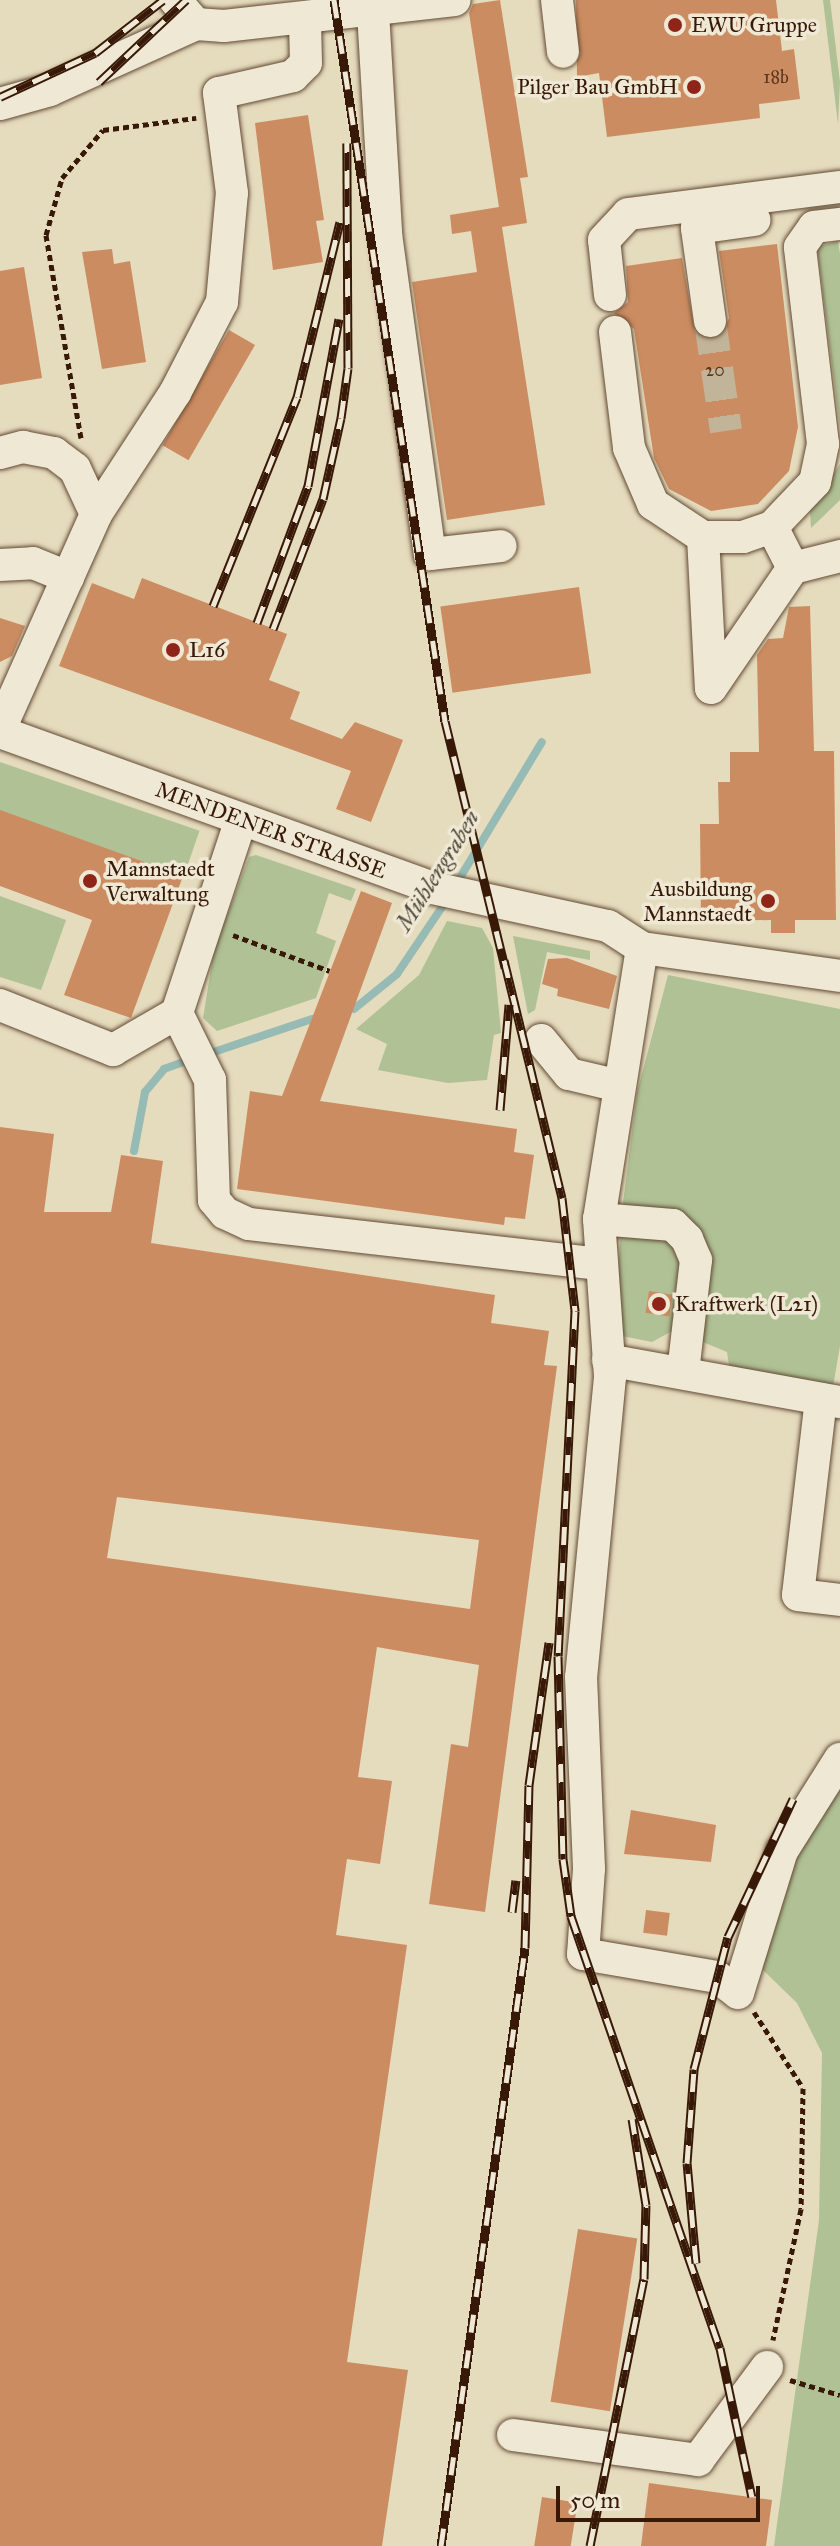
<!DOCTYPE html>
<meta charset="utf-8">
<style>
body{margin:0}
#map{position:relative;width:840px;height:2546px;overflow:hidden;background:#e5dbbd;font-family:"IM FELL Great Primer",serif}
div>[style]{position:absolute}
.green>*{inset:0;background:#afc195;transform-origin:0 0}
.stream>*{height:8px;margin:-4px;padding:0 4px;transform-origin:4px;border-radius:4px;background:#96bbb4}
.building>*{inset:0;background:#cc8c61;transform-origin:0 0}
.minor-tunnel>*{height:32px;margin-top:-16px;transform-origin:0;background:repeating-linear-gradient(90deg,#c2b499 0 32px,transparent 0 48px)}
.path>*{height:5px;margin-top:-2.5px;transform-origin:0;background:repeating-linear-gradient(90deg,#381907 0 6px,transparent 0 10px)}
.roads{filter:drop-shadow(0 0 2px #634a34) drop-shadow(0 0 2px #634a34)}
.minor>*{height:32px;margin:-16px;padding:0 16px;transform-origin:16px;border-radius:16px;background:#eee8d4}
.rail>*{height:9px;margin-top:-4.5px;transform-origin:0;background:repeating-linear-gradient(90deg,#eee8d4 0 18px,#381907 0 36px);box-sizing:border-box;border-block:2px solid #381907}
.dots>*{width:22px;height:22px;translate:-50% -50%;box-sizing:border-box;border:4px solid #eee8d4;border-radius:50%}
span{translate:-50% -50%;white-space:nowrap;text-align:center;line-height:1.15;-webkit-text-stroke:7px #eee8d4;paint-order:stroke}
.number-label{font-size:18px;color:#5d361e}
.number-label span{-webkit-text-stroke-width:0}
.poi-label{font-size:22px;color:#381907}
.left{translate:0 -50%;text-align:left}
.right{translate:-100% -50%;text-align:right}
.street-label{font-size:22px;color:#381907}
.water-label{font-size:24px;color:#544a3b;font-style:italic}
.scale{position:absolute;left:556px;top:2486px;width:204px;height:36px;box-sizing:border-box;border:4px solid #381907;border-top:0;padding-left:10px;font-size:24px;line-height:28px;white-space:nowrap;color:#381907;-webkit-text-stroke:6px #eee8d4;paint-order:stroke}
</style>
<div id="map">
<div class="green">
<i style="clip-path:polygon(823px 0,830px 0,840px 82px,838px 124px)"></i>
<i style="clip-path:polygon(838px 241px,840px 254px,840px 427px,817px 247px)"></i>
<i style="clip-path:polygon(840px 464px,840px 500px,811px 528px,810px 511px)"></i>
<i style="left:0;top:762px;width:211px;height:48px;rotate:19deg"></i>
<i style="clip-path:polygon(256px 855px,356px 889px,351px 901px,329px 893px,316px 933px,336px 941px,316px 998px,217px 1031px,203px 1018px,214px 950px,249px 857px)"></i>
<i style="clip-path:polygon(0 896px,66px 920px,41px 990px,0 977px)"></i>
<i style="clip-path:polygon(447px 921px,482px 928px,493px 948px,501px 1033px,494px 1035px,487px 1080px,448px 1083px,378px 1070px,387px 1044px,356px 1029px,419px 975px)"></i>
<i style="clip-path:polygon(513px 936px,590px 951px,590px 960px,547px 952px,535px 1010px,528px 1014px)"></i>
<i style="clip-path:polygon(668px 975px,840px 1009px,840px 1346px,833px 1387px,730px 1371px,727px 1352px,674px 1330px,652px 1342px,622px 1336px,616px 1299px,623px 1203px,637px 1093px)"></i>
<i style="clip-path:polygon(840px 1785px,840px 2546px,774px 2546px,819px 2220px,822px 2053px,797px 2003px,762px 1969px,792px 1864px)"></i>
</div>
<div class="stream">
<i style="left:455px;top:886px;width:168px;rotate:-58.9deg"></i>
<i style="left:354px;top:1009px;width:55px;rotate:-39.1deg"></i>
<i style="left:397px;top:974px;width:92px;rotate:-56.1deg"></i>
<i style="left:205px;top:1055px;width:113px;rotate:-18.6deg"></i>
<i style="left:134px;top:1151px;width:60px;rotate:-79.4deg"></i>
<i style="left:145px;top:1092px;width:30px;rotate:-50deg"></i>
<i style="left:164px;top:1069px;width:30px;rotate:-20deg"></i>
</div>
<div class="building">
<i style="clip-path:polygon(500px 0,528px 177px,520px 178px,527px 223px,502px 227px,545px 505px,447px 520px,412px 282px,477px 272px,471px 231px,452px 234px,450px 215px,499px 207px,469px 13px,473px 4px)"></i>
<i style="clip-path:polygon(576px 0,776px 0,782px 51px,794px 49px,800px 99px,759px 104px,760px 118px,607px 137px,599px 73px,577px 77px)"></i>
<i style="clip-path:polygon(308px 115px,324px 220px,316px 221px,323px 262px,273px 270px,255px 123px)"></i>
<i style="clip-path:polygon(777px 244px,798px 427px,789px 471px,758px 504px,711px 511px,669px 489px,654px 458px,634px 329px,614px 313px,628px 302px,626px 266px,682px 258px,695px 332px,721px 336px,729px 318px,719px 251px)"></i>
<i style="clip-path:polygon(112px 249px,114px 264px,130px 261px,146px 362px,102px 369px,82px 252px)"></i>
<i style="clip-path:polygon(24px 267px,42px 378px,0 385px,0 271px)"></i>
<i style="left:229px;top:330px;width:30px;height:133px;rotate:30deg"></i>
<i style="clip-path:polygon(142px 578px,287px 634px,269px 680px,300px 692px,290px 719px,342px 739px,355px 722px,403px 740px,371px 822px,336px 809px,351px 771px,59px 666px,92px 583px,134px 599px)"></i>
<i style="left:579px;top:587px;width:87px;height:140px;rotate:82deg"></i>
<i style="clip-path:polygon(810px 606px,814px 751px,834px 751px,836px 920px,795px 920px,795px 933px,771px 933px,771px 920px,701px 921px,700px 824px,719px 824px,718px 782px,730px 782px,730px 752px,759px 752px,757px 655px,768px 639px,783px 638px,789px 607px)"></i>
<i style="clip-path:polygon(0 618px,25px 626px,12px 656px,0 662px)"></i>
<i style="clip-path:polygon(0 810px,183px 876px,131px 1018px,64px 995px,92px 920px,0 886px)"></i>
<i style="clip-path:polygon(361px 891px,392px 903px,320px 1101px,517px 1129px,514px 1152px,534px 1155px,525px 1219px,505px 1217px,504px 1225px,237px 1189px,250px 1091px,282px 1096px)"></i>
<i style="clip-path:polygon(567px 958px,617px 976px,609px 1009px,557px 996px,558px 989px,542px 984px,548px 959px)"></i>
<i style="clip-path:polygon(evenodd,0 1127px,54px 1134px,44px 1212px,111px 1212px,121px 1155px,163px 1161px,151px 1243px,495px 1295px,491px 1323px,549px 1331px,544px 1365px,557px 1366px,485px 1912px,429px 1904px,451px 1744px,468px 1747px,479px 1665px,377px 1647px,358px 1777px,392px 1781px,380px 1864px,347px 1859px,336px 1935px,407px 1945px,347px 2362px,408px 2370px,382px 2546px,0 2546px,0 1127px,117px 1497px,479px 1540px,470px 1609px,107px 1558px,117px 1497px)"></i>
<i style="left:649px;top:1291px;width:24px;height:22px;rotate:9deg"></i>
<i style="clip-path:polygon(631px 1810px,716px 1825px,711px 1862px,624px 1854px)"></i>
<i style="left:646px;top:1910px;width:24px;height:23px;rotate:7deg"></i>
<i style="left:578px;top:2229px;width:60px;height:175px;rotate:9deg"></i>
<i style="clip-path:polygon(649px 2483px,772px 2500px,766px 2546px,641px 2546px)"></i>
<i style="left:542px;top:2497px;width:36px;height:50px;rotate:9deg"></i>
</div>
<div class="minor-tunnel">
<i style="left:710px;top:321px;width:111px;rotate:81.7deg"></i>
</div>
<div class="path">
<i style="left:81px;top:438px;width:206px;rotate:-99.8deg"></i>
<i style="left:46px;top:235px;width:59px;rotate:-74.3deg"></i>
<i style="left:62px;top:178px;width:63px;rotate:-49.5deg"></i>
<i style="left:103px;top:130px;width:94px;rotate:-7.4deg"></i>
<i style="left:233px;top:935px;width:103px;rotate:20.4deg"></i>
<i style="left:754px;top:2012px;width:90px;rotate:57.2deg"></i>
<i style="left:803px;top:2088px;width:121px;rotate:90.9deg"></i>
<i style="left:801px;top:2209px;width:134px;rotate:102.1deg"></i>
<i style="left:790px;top:2380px;width:52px;rotate:16.7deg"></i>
</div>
<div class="roads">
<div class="minor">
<i style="left:175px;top:0;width:32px;rotate:49deg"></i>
<i style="left:196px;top:24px;width:28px;rotate:4deg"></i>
<i style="left:224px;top:26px;width:232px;rotate:-6.4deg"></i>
<i style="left:557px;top:0;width:52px;rotate:83.4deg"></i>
<i style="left:373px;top:12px;width:222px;rotate:86.6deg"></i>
<i style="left:386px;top:234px;width:323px;rotate:82.2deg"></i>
<i style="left:430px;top:554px;width:71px;rotate:-6.4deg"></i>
<i style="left:0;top:104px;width:52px;rotate:-15.6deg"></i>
<i style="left:50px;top:90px;width:160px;rotate:-24.3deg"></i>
<i style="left:610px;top:295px;width:55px;rotate:-96.2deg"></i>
<i style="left:604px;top:240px;width:35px;rotate:-47deg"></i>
<i style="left:628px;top:214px;width:214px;rotate:-7.3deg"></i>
<i style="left:710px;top:321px;width:94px;rotate:-98deg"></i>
<i style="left:697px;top:228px;width:58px;rotate:-8deg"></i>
<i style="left:615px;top:332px;width:117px;rotate:83.1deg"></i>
<i style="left:629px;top:448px;width:61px;rotate:66.8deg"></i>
<i style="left:653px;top:504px;width:60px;rotate:33.4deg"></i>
<i style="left:703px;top:537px;width:40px"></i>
<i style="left:743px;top:537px;width:31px;rotate:-19deg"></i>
<i style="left:772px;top:527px;width:62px;rotate:-46.3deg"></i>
<i style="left:815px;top:482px;width:39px;rotate:-78deg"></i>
<i style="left:823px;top:444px;width:198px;rotate:-96.7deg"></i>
<i style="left:800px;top:247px;width:24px;rotate:-55deg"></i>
<i style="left:814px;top:227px;width:26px;rotate:-7deg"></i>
<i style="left:0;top:453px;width:24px;rotate:-15deg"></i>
<i style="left:23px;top:447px;width:32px;rotate:11deg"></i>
<i style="left:54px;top:453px;width:26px;rotate:37deg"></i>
<i style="left:75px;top:469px;width:50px;rotate:65deg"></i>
<i style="left:772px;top:527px;width:46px;rotate:62.9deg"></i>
<i style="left:793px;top:568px;width:49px;rotate:-14.3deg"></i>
<i style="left:703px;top:537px;width:151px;rotate:87deg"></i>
<i style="left:0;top:565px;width:33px;rotate:-3deg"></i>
<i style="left:33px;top:563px;width:38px;rotate:22deg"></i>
<i style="left:711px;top:688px;width:145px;rotate:-55.7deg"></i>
<i style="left:0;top:729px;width:235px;rotate:-65.9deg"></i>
<i style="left:96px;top:514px;width:145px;rotate:-56.9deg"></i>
<i style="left:175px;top:393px;width:102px;rotate:-62.7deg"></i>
<i style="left:222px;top:302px;width:109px;rotate:-84.8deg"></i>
<i style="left:232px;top:193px;width:101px;rotate:-97.4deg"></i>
<i style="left:219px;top:93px;width:76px;rotate:-12.9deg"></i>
<i style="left:293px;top:76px;width:18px;rotate:-45deg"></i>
<i style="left:306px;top:63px;width:42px;rotate:-91.4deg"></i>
<i style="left:0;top:732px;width:460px;rotate:19.8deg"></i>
<i style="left:433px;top:888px;width:179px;rotate:12.3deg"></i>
<i style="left:608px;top:926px;width:40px;rotate:32.9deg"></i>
<i style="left:642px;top:948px;width:200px;rotate:8deg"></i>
<i style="left:642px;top:948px;width:274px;rotate:99deg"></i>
<i style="left:599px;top:1219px;width:158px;rotate:86deg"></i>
<i style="left:610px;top:1377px;width:301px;rotate:95.5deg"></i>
<i style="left:581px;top:1677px;width:192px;rotate:87.6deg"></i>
<i style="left:589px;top:1869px;width:85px;rotate:94deg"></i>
<i style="left:583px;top:1954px;width:136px;rotate:9.7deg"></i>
<i style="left:717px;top:1977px;width:26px;rotate:37deg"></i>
<i style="left:738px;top:1993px;width:149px;rotate:-72.8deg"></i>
<i style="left:782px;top:1851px;width:109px;rotate:-57.8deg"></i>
<i style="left:0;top:1005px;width:122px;rotate:21.7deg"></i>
<i style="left:113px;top:1050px;width:74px;rotate:-30deg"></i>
<i style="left:177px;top:1013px;width:204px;rotate:-71.7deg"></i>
<i style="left:177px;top:1013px;width:75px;rotate:63.8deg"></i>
<i style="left:210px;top:1080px;width:120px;rotate:88.1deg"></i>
<i style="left:214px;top:1200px;width:17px;rotate:50deg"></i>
<i style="left:225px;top:1213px;width:26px;rotate:25deg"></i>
<i style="left:249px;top:1224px;width:351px;rotate:6.5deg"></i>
<i style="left:541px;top:1040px;width:44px;rotate:50.5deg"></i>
<i style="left:569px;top:1074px;width:47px;rotate:13.4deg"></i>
<i style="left:599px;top:1219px;width:74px;rotate:4.6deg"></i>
<i style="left:673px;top:1225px;width:20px;rotate:45deg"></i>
<i style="left:687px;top:1239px;width:23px;rotate:67deg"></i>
<i style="left:696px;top:1260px;width:113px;rotate:96.6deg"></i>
<i style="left:608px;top:1360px;width:236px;rotate:10.3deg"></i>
<i style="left:821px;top:1399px;width:197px;rotate:96.7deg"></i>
<i style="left:798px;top:1595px;width:42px;rotate:6.8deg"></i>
<i style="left:513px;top:2435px;width:187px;rotate:7.7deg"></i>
<i style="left:698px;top:2460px;width:116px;rotate:-53.4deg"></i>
</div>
</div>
<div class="rail">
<i style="left:334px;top:0;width:729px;rotate:81.25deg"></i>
<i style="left:445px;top:721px;width:254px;rotate:76.3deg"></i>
<i style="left:99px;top:82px;width:120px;rotate:-43.3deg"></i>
<i style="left:0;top:97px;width:105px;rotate:-24.9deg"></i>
<i style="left:95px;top:53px;width:86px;rotate:-37.9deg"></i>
<i style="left:213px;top:606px;width:225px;rotate:-68.1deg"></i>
<i style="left:297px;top:397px;width:180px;rotate:-76.2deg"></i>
<i style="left:257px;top:623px;width:146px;rotate:-69.6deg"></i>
<i style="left:308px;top:486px;width:170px;rotate:-79.5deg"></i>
<i style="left:273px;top:629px;width:139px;rotate:-69deg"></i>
<i style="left:323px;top:499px;width:83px;rotate:-77.5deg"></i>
<i style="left:341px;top:418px;width:50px;rotate:-82deg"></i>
<i style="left:348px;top:368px;width:225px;rotate:-90.3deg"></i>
<i style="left:504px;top:960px;width:245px;rotate:76.3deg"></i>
<i style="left:562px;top:1198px;width:114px;rotate:83.4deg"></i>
<i style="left:575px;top:1311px;width:345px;rotate:92.8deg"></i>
<i style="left:558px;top:1656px;width:203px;rotate:88.6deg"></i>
<i style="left:563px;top:1859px;width:58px;rotate:82deg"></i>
<i style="left:571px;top:1916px;width:457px;rotate:71deg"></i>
<i style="left:720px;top:2348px;width:152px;rotate:77.9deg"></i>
<i style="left:500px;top:1110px;width:106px;rotate:-85.1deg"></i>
<i style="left:512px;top:1912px;width:32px;rotate:-83deg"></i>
<i style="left:696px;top:2263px;width:100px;rotate:-95.1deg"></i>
<i style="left:687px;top:2163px;width:94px;rotate:-85.7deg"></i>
<i style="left:694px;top:2069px;width:136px;rotate:-75.6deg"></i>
<i style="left:728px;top:1937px;width:153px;rotate:-64.8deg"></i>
<i style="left:441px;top:2546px;width:604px;rotate:-82deg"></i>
<i style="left:525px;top:1948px;width:163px;rotate:-88.6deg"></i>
<i style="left:529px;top:1785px;width:144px;rotate:-82deg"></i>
<i style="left:590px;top:2546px;width:272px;rotate:-78.6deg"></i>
<i style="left:644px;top:2279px;width:74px;rotate:-88.5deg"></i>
<i style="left:646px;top:2205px;width:87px;rotate:-99.2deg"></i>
</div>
<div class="dots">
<i style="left:675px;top:25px;background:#8f2418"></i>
<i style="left:694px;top:87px;background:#8f2418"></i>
<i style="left:173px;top:650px;background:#8f2418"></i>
<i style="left:90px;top:881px;background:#8f2418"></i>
<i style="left:768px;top:901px;background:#8f2418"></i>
<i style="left:659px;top:1304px;background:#8f2418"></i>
</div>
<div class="number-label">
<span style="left:776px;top:77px">18b</span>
<span style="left:715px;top:370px">20</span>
</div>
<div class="poi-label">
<span class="left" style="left:691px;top:25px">EWU Gruppe</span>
<span class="right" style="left:678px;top:87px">Pilger Bau GmbH</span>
<span class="left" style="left:189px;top:650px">L16</span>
<span class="left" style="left:106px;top:881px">Mannstaedt<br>Verwaltung</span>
<span class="right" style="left:752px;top:901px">Ausbildung<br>Mannstaedt</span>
<span class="left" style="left:675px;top:1304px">Kraftwerk (L21)</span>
</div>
<div class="street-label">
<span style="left:271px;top:830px;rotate:20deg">MENDENER STRASSE</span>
</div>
<div class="water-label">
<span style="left:438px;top:871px;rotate:-58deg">Mühlengraben</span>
</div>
<div class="scale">50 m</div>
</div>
